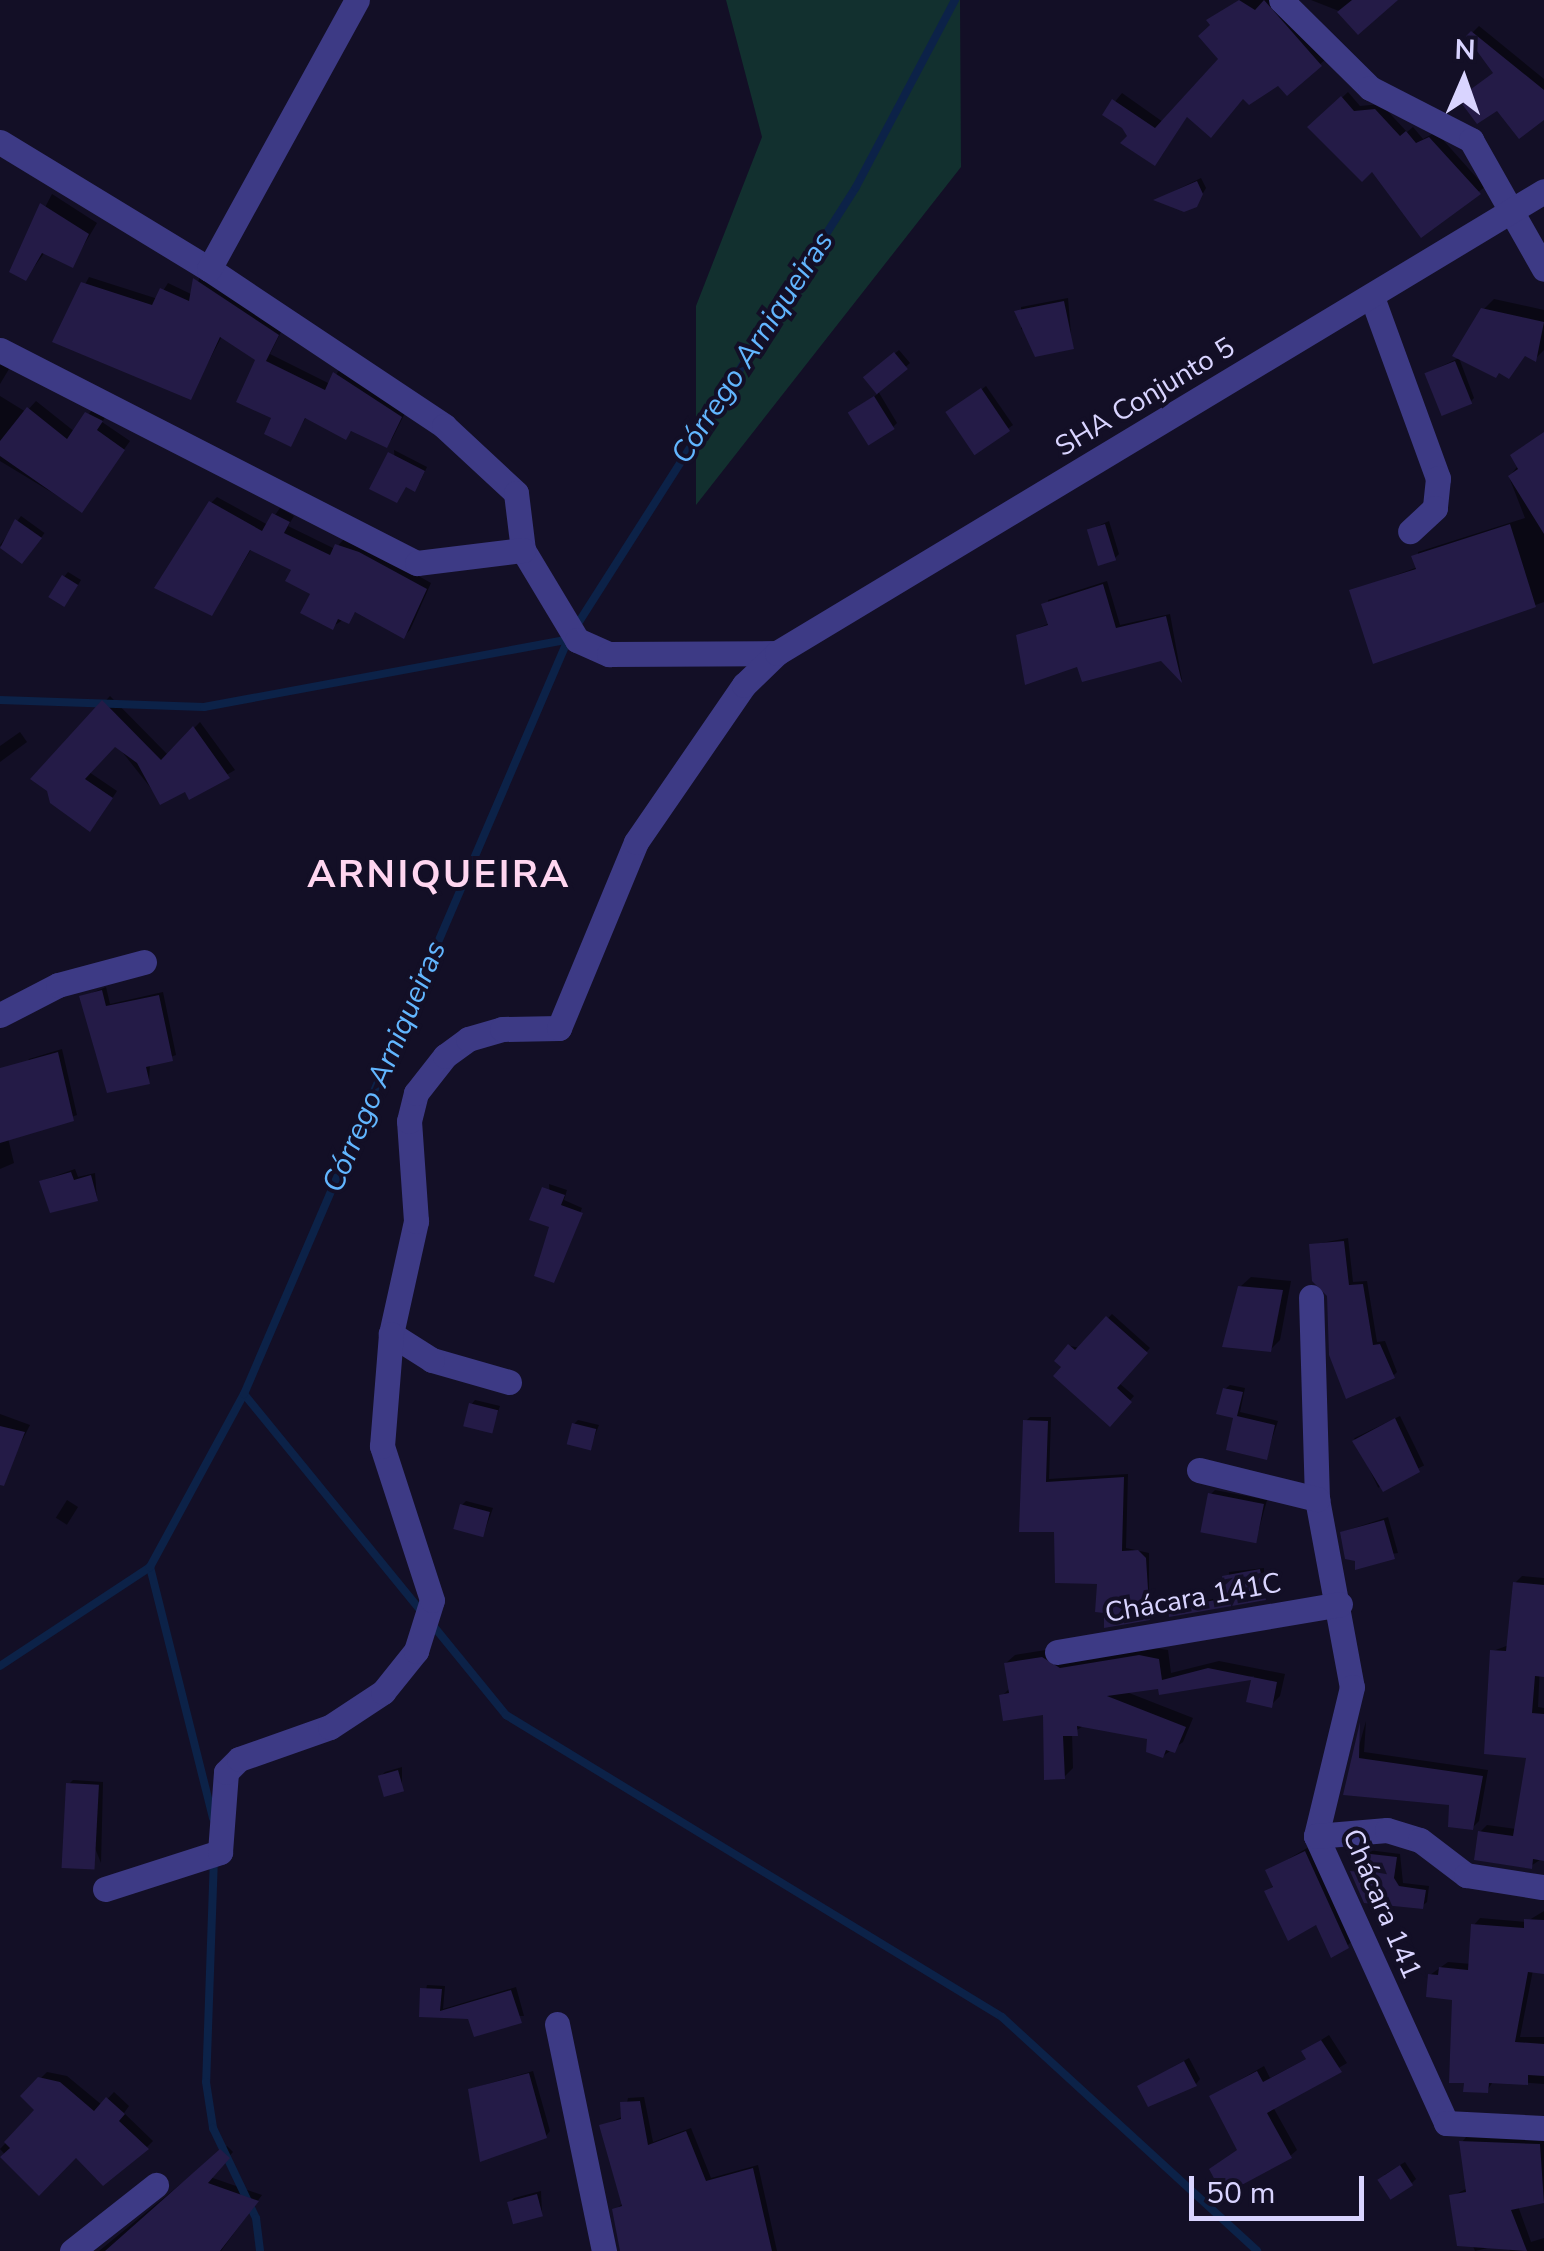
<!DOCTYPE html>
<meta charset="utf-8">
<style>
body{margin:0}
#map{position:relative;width:1544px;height:2251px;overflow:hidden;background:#130f26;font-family:"Nunito Sans",sans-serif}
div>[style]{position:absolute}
.green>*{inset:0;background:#12302f}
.shadow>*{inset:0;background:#0007;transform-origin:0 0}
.stream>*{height:8px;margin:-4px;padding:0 4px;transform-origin:4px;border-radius:4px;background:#0c2248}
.building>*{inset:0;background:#241b47;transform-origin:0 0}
.street>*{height:25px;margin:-12.5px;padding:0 12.5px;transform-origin:12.5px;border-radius:12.5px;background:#3d3a85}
span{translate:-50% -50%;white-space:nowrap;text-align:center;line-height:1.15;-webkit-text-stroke:8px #130f26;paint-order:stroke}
.street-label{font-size:28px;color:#d9d4ff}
.water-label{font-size:30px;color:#62b6ff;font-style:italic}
.district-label{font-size:38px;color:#ffd6f0;font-weight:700;letter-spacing:2.5px}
.north{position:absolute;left:1414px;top:30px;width:100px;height:100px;-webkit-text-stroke:8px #130f26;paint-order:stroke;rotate:2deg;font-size:28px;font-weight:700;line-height:40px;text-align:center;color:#d9d4ff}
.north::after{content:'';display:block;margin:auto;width:35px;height:45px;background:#d9d4ff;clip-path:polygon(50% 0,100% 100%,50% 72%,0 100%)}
.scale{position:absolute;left:1189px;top:2176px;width:175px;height:45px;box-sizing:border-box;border:5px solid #d9d4ff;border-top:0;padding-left:12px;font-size:30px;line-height:35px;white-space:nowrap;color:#d9d4ff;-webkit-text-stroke:8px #130f26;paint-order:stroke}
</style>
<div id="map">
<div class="green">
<i style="clip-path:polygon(726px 0,960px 0,961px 167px,696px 505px,696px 306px,762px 137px)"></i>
</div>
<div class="shadow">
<i style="clip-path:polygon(1240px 0,1278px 0,1328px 57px,1288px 93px,1278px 83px,1188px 115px,1162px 155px,1105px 114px,1122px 93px,1163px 122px,1221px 59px,1209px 20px)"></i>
<i style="clip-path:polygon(1311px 0,1395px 0,1339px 11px)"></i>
<i style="clip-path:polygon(1479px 26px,1544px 79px,1544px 117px,1474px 96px,1496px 72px,1469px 36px)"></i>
<i style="clip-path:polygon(1348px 92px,1360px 106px,1381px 104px,1407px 132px,1413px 127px,1423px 139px,1436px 132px,1485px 187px,1421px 234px,1373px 169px,1311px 127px)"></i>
<i style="clip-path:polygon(1201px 178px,1206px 188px,1196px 205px,1158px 199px)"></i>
<i style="clip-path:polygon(52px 194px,97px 223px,72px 265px,45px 252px,26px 278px,12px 271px)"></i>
<i style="clip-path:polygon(201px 274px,283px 328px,270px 354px,330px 384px,341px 367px,406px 411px,392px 439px,386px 445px,353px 429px,346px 437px,307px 416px,290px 444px,274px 417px,258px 359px,222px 336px,190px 397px,55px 341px,89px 277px,158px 299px,168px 283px,193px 295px)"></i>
<i style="clip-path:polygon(1068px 298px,1072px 347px,1021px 329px,1021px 307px)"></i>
<i style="clip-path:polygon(1494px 299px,1544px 310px,1544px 350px,1535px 359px,1526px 354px,1508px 376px,1483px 310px)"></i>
<i style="clip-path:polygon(899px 350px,910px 363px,878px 391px,897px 423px,893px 427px,856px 408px,878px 394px,866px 378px)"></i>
<i style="clip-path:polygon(0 357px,12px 364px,0 384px)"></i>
<i style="clip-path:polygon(1459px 358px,1474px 398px,1470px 402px,1427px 373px)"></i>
<i style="clip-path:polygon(986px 386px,1013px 425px,975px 452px,954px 411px)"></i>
<i style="clip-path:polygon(0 396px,26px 412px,36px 401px,75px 432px,95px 406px,108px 413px,102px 422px,130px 441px,81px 510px,0 461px)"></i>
<i style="clip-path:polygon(1544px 433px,1544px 602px,1375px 661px,1352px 591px,1418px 567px,1418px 552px,1525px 518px,1509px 477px)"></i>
<i style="clip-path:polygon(394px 450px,427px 467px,419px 484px,407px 484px,397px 500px)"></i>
<i style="clip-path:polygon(217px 497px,268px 525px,280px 508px,294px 516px,288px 526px,335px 549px,344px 539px,365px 546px,431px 583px,410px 630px,404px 636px,357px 611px,332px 627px,294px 569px,252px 548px,212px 613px,211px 503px)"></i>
<i style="left:21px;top:516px;width:29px;height:36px;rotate:36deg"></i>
<i style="clip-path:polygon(1109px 521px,1119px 554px,1115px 558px,1089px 530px)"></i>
<i style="clip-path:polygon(68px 572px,81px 580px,69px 599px,64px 577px)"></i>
<i style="clip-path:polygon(1107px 581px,1120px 625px,1170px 614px,1182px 680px,1162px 658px,1019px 636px,1050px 623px,1048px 600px)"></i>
<i style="clip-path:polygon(110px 696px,168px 755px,200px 722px,235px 770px,190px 796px,186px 788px,161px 801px,116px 744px,89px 772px,117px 791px,96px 823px,34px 778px)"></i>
<i style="clip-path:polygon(20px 732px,27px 742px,0 762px,0 746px)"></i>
<i style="clip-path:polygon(106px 987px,110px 1004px,163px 992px,176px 1055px,150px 1064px,149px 1081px,82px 997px)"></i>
<i style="clip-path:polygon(62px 1049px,77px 1115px,8px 1138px,14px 1163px,0 1169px,0 1108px,29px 1059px)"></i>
<i style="clip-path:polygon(75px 1169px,78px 1177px,95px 1173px,97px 1199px,41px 1181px)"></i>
<i style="clip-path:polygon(549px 1184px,567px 1190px,564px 1200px,582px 1208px,554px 1279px)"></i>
<i style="clip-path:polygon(1348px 1238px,1353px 1282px,1367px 1281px,1377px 1342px,1385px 1341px,1397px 1372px,1393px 1376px,1330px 1294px,1311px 1245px)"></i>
<i style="clip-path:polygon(1251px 1277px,1291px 1281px,1280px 1340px,1270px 1350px,1240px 1287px)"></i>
<i style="clip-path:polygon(1112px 1314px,1150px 1348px,1119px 1383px,1134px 1396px,1110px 1423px,1064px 1367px,1070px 1346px,1080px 1348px)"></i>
<i style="clip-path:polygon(1230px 1385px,1245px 1388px,1240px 1412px,1278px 1421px,1266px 1457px,1236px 1416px,1225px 1389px)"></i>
<i style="clip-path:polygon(475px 1400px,500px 1406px,492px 1429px,471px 1405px)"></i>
<i style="clip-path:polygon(0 1414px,30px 1425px,8px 1468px,0 1466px)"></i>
<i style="left:1400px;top:1416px;width:55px;height:51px;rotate:64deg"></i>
<i style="clip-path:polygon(1030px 1417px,1051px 1417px,1049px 1479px,1128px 1474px,1126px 1548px,1149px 1553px,1149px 1617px,1100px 1581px,1057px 1529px,1026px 1421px)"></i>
<i style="clip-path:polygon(578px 1420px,599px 1425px,590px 1448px,574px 1424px)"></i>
<i style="clip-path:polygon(1215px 1490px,1267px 1500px,1256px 1540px,1211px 1494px)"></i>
<i style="left:67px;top:1500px;width:13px;height:21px;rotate:32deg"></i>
<i style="clip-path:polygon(466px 1501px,493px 1508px,484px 1533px,462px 1505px)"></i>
<i style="clip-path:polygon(1388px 1517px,1398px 1553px,1358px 1559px,1342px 1532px)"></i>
<i style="clip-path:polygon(1264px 1568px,1264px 1598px,1171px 1610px,1228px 1595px,1229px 1572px)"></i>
<i style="clip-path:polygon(1522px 1576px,1544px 1578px,1538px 1707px,1544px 1708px,1544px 1857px,1531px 1866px,1480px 1832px,1487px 1825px,1516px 1829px,1529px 1756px,1493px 1651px,1509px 1645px,1515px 1583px)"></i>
<i style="clip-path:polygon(1149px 1647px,1168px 1650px,1171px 1673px,1219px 1661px,1285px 1674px,1280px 1696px,1271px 1705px,1249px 1700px,1254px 1676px,1161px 1692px,1160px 1686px,1124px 1691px,1193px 1718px,1183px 1742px,1163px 1756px,1150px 1737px,1085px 1725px,1072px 1733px,1073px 1768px,1064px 1777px,1045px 1712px,1002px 1696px,1011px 1687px,1006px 1663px,1015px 1655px,1052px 1649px)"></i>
<i style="clip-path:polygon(1366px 1721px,1364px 1752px,1488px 1770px,1479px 1821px,1472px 1828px,1451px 1803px,1346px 1793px)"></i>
<i style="clip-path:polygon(402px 1767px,402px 1789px,381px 1776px,385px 1772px)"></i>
<i style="clip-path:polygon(73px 1780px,103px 1782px,101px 1863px,69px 1784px)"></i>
<i style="clip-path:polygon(1314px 1844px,1356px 1937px,1347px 1946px,1267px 1892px,1275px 1884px,1268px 1871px)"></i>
<i style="clip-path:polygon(1368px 1850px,1400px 1854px,1403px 1883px,1429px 1886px,1427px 1902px,1422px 1906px,1353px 1872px,1363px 1869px)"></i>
<i style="clip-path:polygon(1544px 1911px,1544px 1970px,1533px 1970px,1520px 2037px,1544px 2037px,1544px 2084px,1494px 2080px,1487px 2091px,1455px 1998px,1430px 1975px,1448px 1962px,1471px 1964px,1474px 1925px,1480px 1918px,1526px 1922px)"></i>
<i style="clip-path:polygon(427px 1985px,445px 1986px,443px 2009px,516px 1987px,524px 2016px,421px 2015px)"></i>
<i style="clip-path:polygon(1329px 2035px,1347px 2063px,1273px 2107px,1297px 2150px,1290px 2156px,1239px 2149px,1212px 2096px,1264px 2066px,1270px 2078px,1308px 2058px,1304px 2051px)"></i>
<i style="clip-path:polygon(1189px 2058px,1200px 2079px,1196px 2084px,1144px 2083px)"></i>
<i style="clip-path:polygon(533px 2071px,550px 2131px,546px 2136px,470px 2089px)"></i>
<i style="clip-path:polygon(47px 2072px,67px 2076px,102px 2105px,114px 2092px,129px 2106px,124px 2113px,153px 2141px,147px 2147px,76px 2154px,39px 2192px,0 2149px,38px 2110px,23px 2096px)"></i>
<i style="clip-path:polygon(644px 2097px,653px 2142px,691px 2128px,711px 2178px,758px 2165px,777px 2251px,621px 2251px,615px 2210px,623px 2203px,602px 2126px,624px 2116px,628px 2098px)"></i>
<i style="clip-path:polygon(1467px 2136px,1544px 2139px,1544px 2201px,1518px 2206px,1531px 2242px,1544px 2238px,1544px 2251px,1510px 2251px,1508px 2243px,1475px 2251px,1452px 2196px,1468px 2188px,1462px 2142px)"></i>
<i style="clip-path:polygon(227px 2146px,233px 2152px,210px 2177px,262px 2195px,221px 2251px,99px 2251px)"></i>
<i style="clip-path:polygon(1405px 2162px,1416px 2179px,1412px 2183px,1384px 2175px)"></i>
<i style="clip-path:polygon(541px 2191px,542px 2214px,510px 2202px,514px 2198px)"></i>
</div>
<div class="stream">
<i style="left:577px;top:625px;width:519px;rotate:-57.5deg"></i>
<i style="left:856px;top:187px;width:212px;rotate:-62.1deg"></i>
<i style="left:0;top:700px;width:204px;rotate:2deg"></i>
<i style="left:204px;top:707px;width:369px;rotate:-10.5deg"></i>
<i style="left:244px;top:1394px;width:281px;rotate:50.8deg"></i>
<i style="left:150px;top:1567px;width:259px;rotate:75.9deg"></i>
<i style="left:431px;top:1623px;width:119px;rotate:50.8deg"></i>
<i style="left:506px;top:1715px;width:581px;rotate:31.34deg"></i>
<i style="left:1002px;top:2017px;width:346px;rotate:42.5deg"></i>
<i style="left:0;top:1666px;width:180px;rotate:-33.4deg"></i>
<i style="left:150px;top:1567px;width:197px;rotate:-61.5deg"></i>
<i style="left:244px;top:1394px;width:824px;rotate:-66.76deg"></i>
<i style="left:214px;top:1857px;width:225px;rotate:92deg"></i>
<i style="left:206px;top:2082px;width:47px;rotate:81.3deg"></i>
<i style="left:213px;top:2128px;width:100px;rotate:64.5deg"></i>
<i style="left:256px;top:2218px;width:33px;rotate:83deg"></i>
</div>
<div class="building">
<i style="clip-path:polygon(1239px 0,1255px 10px,1264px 0,1322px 66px,1287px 96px,1278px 86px,1249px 105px,1243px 99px,1211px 138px,1187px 117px,1155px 166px,1120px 143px,1127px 136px,1122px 128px,1102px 115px,1112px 99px,1155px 128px,1218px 59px,1198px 36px,1210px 25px,1206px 20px)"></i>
<i style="clip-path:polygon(1352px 0,1398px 0,1358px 35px,1337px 12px)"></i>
<i style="clip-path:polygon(1471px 31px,1544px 90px,1544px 120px,1519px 139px,1497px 111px,1477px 124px,1462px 104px,1472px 98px,1467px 92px,1493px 73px,1466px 36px)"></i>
<i style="clip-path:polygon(1341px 96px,1354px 111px,1375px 109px,1400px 136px,1406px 131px,1416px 143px,1429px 137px,1481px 194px,1421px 238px,1372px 172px,1362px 182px,1307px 127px)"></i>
<i style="clip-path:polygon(1197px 181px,1203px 194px,1197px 207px,1184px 212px,1153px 200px)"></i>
<i style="clip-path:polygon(40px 203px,89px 234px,73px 268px,42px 253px,26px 281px,9px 272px)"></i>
<i style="clip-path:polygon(193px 278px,279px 335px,266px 361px,325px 390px,333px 372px,402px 417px,387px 448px,351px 431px,346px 440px,305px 418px,291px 447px,264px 434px,271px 418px,236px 402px,255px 360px,220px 337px,191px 400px,52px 342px,81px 282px,152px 305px,160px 288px,189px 301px)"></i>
<i style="clip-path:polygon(1064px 301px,1074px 349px,1035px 357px,1014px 311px)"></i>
<i style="clip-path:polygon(1481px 308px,1544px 322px,1536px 362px,1525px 356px,1509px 379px,1499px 373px,1496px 378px,1452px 356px)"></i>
<i style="left:894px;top:352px;width:22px;height:40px;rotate:51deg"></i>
<i style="left:1455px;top:361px;width:46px;height:33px;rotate:68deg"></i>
<i style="left:981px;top:388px;width:52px;height:43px;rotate:56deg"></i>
<i style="left:874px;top:396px;width:39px;height:31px;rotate:58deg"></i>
<i style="clip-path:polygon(27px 407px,67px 439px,85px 412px,103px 421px,97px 430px,125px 450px,82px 513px,0 456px,0 441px)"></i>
<i style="clip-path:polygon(1544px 432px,1544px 534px,1508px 476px,1518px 469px,1510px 455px)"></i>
<i style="clip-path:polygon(388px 452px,425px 471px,415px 492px,406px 487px,397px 503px,369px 489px)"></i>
<i style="clip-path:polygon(209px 501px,262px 531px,272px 513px,290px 522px,284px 533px,330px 555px,335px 544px,359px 552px,427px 589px,404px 639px,355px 612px,349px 624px,338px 619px,333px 630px,300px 613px,310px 594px,285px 581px,291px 570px,250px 550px,212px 616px,154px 588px)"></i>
<i style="clip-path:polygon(15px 519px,42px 538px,22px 564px,0 548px)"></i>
<i style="left:1105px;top:524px;width:38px;height:19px;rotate:73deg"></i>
<i style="clip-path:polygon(1510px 524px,1536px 607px,1373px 664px,1349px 590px,1416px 569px,1411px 556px)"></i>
<i style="left:62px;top:575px;width:19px;height:26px;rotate:32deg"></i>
<i style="clip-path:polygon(1103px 584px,1116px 628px,1166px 616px,1182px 683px,1161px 661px,1082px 682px,1077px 667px,1025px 685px,1016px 635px,1048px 625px,1041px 604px)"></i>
<i style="clip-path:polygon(102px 700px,161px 760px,193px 726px,230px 778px,189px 800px,185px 792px,160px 805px,137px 763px,115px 747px,85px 779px,113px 798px,90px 832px,50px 803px,47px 791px,30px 779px)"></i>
<i style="clip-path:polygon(102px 990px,106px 1006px,159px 995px,173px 1061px,146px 1067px,150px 1084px,107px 1093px,79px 996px)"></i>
<i style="clip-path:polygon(58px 1052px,74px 1121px,0 1143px,0 1068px)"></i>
<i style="clip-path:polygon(71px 1172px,74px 1180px,91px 1175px,98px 1201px,50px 1213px,39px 1181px)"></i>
<i style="clip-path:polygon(542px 1187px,565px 1195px,561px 1205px,583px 1213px,554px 1283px,534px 1276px,549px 1227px,529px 1220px)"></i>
<i style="clip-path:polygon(1344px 1241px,1349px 1285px,1363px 1284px,1373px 1345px,1380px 1344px,1395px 1378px,1346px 1399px,1329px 1355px,1327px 1296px,1312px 1281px,1309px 1244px)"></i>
<i style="clip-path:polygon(1238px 1286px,1283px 1290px,1271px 1352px,1222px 1347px)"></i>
<i style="clip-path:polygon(1106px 1316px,1148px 1353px,1117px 1388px,1132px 1402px,1110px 1427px,1053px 1376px,1061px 1367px,1054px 1361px,1068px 1344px,1075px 1350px)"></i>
<i style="clip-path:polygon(1223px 1388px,1243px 1392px,1237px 1416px,1275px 1425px,1267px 1460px,1226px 1450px,1233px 1418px,1216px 1414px)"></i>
<i style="left:469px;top:1403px;width:30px;height:24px;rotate:14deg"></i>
<i style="clip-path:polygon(1395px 1418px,1420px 1472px,1383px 1492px,1352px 1441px)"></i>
<i style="clip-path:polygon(1023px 1420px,1048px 1421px,1046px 1482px,1124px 1477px,1122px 1551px,1138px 1550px,1146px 1558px,1150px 1620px,1104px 1628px,1104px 1613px,1095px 1612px,1097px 1584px,1055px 1583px,1054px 1532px,1019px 1532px)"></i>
<i style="left:572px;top:1423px;width:25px;height:22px;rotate:14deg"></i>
<i style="clip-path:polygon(0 1426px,25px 1432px,4px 1486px,0 1485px)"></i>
<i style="left:1208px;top:1493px;width:57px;height:40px;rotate:11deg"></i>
<i style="left:460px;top:1504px;width:31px;height:26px;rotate:15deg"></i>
<i style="clip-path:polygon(1384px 1520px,1395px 1559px,1355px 1570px,1355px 1561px,1345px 1559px,1340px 1532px)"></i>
<i style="clip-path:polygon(1260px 1569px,1266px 1600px,1169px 1617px,1168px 1609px,1226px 1598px,1222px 1576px)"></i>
<i style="clip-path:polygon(1513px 1582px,1544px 1585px,1544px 1677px,1535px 1676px,1532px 1713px,1544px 1714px,1544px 1861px,1533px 1859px,1532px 1869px,1474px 1860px,1478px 1831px,1513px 1836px,1526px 1758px,1484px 1754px,1490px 1650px,1506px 1651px)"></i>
<i style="clip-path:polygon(1139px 1655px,1159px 1659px,1162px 1680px,1208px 1668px,1277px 1682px,1272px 1708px,1246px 1702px,1251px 1680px,1159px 1695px,1158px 1689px,1107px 1696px,1186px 1727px,1175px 1753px,1166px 1750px,1163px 1758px,1146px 1752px,1147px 1739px,1077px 1726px,1078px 1736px,1063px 1736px,1065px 1779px,1044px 1780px,1043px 1715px,1003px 1721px,999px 1695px,1009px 1693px,1004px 1663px,1042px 1657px,1060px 1668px)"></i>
<i style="clip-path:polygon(1360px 1722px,1359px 1758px,1483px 1776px,1473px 1830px,1448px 1827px,1449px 1805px,1343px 1795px)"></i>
<i style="left:398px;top:1770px;width:22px;height:21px;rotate:74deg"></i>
<i style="left:66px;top:1783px;width:33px;height:85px;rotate:3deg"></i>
<i style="clip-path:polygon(1305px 1851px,1349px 1948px,1331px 1958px,1316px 1925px,1288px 1941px,1264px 1891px,1273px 1887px,1265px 1870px)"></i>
<i style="clip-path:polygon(1362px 1853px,1397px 1857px,1394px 1878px,1399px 1886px,1426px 1890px,1423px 1909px,1364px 1903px,1350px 1871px,1360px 1872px)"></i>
<i style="clip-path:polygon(1524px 1919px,1544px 1920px,1544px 1974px,1528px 1972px,1515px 2042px,1544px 2044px,1544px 2076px,1528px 2075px,1528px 2085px,1489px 2083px,1488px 2093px,1463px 2092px,1464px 2083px,1449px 2083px,1452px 2000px,1426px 1997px,1428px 1974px,1438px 1975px,1439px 1967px,1468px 1970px,1471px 1924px,1524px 1928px)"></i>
<i style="clip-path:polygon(420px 1988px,442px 1989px,440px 2011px,511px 1990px,522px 2023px,474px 2037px,468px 2019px,419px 2017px)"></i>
<i style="clip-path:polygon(1321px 2040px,1342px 2072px,1267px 2113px,1292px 2158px,1223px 2195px,1209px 2169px,1237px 2150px,1209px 2096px,1257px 2071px,1263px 2082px,1306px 2059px,1301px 2051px)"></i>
<i style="clip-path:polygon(1184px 2061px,1197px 2086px,1148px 2107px,1137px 2086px)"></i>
<i style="clip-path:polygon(529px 2073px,547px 2138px,480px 2162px,468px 2089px)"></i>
<i style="clip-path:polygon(38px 2077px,60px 2082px,94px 2111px,106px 2097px,125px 2114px,119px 2121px,149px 2149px,103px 2186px,76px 2158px,39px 2196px,0 2157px,10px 2148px,4px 2142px,34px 2110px,20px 2096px)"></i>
<i style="clip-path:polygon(640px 2101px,648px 2145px,686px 2131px,706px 2181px,753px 2168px,772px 2251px,620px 2251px,612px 2209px,622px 2206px,599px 2125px,621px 2119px,620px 2102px)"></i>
<i style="clip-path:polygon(1459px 2141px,1540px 2144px,1544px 2203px,1511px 2210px,1527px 2251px,1457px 2246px,1449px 2195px,1466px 2192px)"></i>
<i style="clip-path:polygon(220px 2149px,230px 2158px,208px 2183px,259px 2201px,220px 2251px,105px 2251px)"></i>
<i style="left:1400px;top:2165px;width:24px;height:27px;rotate:57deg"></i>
<i style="left:537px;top:2194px;width:23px;height:31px;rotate:75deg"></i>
</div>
<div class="street">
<i style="left:1281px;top:0;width:125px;rotate:44.7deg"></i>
<i style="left:1370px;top:88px;width:114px;rotate:27.2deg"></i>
<i style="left:1471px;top:140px;width:148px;rotate:60.5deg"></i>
<i style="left:0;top:142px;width:245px;rotate:31.3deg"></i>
<i style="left:209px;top:269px;width:283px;rotate:33.7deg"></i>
<i style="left:444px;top:426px;width:98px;rotate:42.9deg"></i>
<i style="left:516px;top:493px;width:57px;rotate:83deg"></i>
<i style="left:523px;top:550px;width:105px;rotate:59deg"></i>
<i style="left:577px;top:640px;width:35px;rotate:24deg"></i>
<i style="left:609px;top:654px;width:168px;rotate:-0.3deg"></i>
<i style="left:209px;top:269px;width:307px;rotate:-61.2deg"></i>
<i style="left:1372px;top:297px;width:193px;rotate:70deg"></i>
<i style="left:1438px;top:478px;width:30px;rotate:96deg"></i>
<i style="left:1435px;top:508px;width:34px;rotate:137deg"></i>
<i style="left:0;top:350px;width:468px;rotate:27.1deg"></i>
<i style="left:417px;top:563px;width:107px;rotate:-7deg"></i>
<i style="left:0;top:1015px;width:65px;rotate:-27.3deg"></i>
<i style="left:58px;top:985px;width:89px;rotate:-15deg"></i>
<i style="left:1311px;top:1297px;width:202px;rotate:88.3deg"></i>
<i style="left:1317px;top:1499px;width:191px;rotate:79.5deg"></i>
<i style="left:1352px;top:1687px;width:153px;rotate:103.6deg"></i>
<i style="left:1316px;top:1836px;width:315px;rotate:65.6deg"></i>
<i style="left:1446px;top:2123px;width:98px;rotate:2.9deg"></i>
<i style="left:509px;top:1382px;width:80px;rotate:-164.1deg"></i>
<i style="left:432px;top:1360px;width:49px;rotate:-147.6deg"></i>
<i style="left:391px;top:1334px;width:116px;rotate:-77.5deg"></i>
<i style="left:416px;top:1221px;width:100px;rotate:-94deg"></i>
<i style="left:409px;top:1121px;width:29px;rotate:-76deg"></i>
<i style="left:416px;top:1093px;width:47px;rotate:-51.9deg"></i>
<i style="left:445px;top:1056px;width:29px;rotate:-36deg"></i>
<i style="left:468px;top:1039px;width:35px;rotate:-16deg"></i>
<i style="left:502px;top:1029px;width:57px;rotate:-1deg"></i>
<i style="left:559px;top:1028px;width:201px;rotate:-67.5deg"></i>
<i style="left:636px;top:842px;width:191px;rotate:-55.5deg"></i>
<i style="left:744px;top:685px;width:46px;rotate:-44.1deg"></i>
<i style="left:777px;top:653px;width:895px;rotate:-31.06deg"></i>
<i style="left:1199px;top:1470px;width:122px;rotate:13.8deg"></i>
<i style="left:1057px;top:1652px;width:287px;rotate:-9.6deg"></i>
<i style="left:1316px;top:1836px;width:71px;rotate:-4.8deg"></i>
<i style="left:1387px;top:1830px;width:34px;rotate:17deg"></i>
<i style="left:1420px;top:1840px;width:58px;rotate:37.3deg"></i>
<i style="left:1466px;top:1875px;width:77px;rotate:9deg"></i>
<i style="left:105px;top:1889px;width:121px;rotate:-17.8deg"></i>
<i style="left:220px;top:1852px;width:80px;rotate:-85.7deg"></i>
<i style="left:226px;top:1772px;width:18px;rotate:-45deg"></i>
<i style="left:239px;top:1759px;width:96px;rotate:-19.4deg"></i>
<i style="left:330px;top:1727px;width:64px;rotate:-33.4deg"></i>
<i style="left:383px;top:1692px;width:53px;rotate:-51.2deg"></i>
<i style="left:416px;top:1651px;width:53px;rotate:-72.6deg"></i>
<i style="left:432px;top:1600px;width:162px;rotate:-108deg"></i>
<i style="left:382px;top:1446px;width:112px;rotate:-85.4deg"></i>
<i style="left:557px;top:2024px;width:232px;rotate:78.3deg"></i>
<i style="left:72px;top:2251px;width:107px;rotate:-38.2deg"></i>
</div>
<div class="street-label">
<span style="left:1145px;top:397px;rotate:-31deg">SHA Conjunto 5</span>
<span style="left:1193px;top:1598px;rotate:-10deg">Chácara 141C</span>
<span style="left:1382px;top:1904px;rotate:67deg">Chácara 141</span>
</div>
<div class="water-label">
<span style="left:753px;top:348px;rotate:-57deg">Córrego Arniqueiras</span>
<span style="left:385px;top:1067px;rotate:-67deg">Córrego Arniqueiras</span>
</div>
<div class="district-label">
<span style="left:439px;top:875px">ARNIQUEIRA</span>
</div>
<div class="north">N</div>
<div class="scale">50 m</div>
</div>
